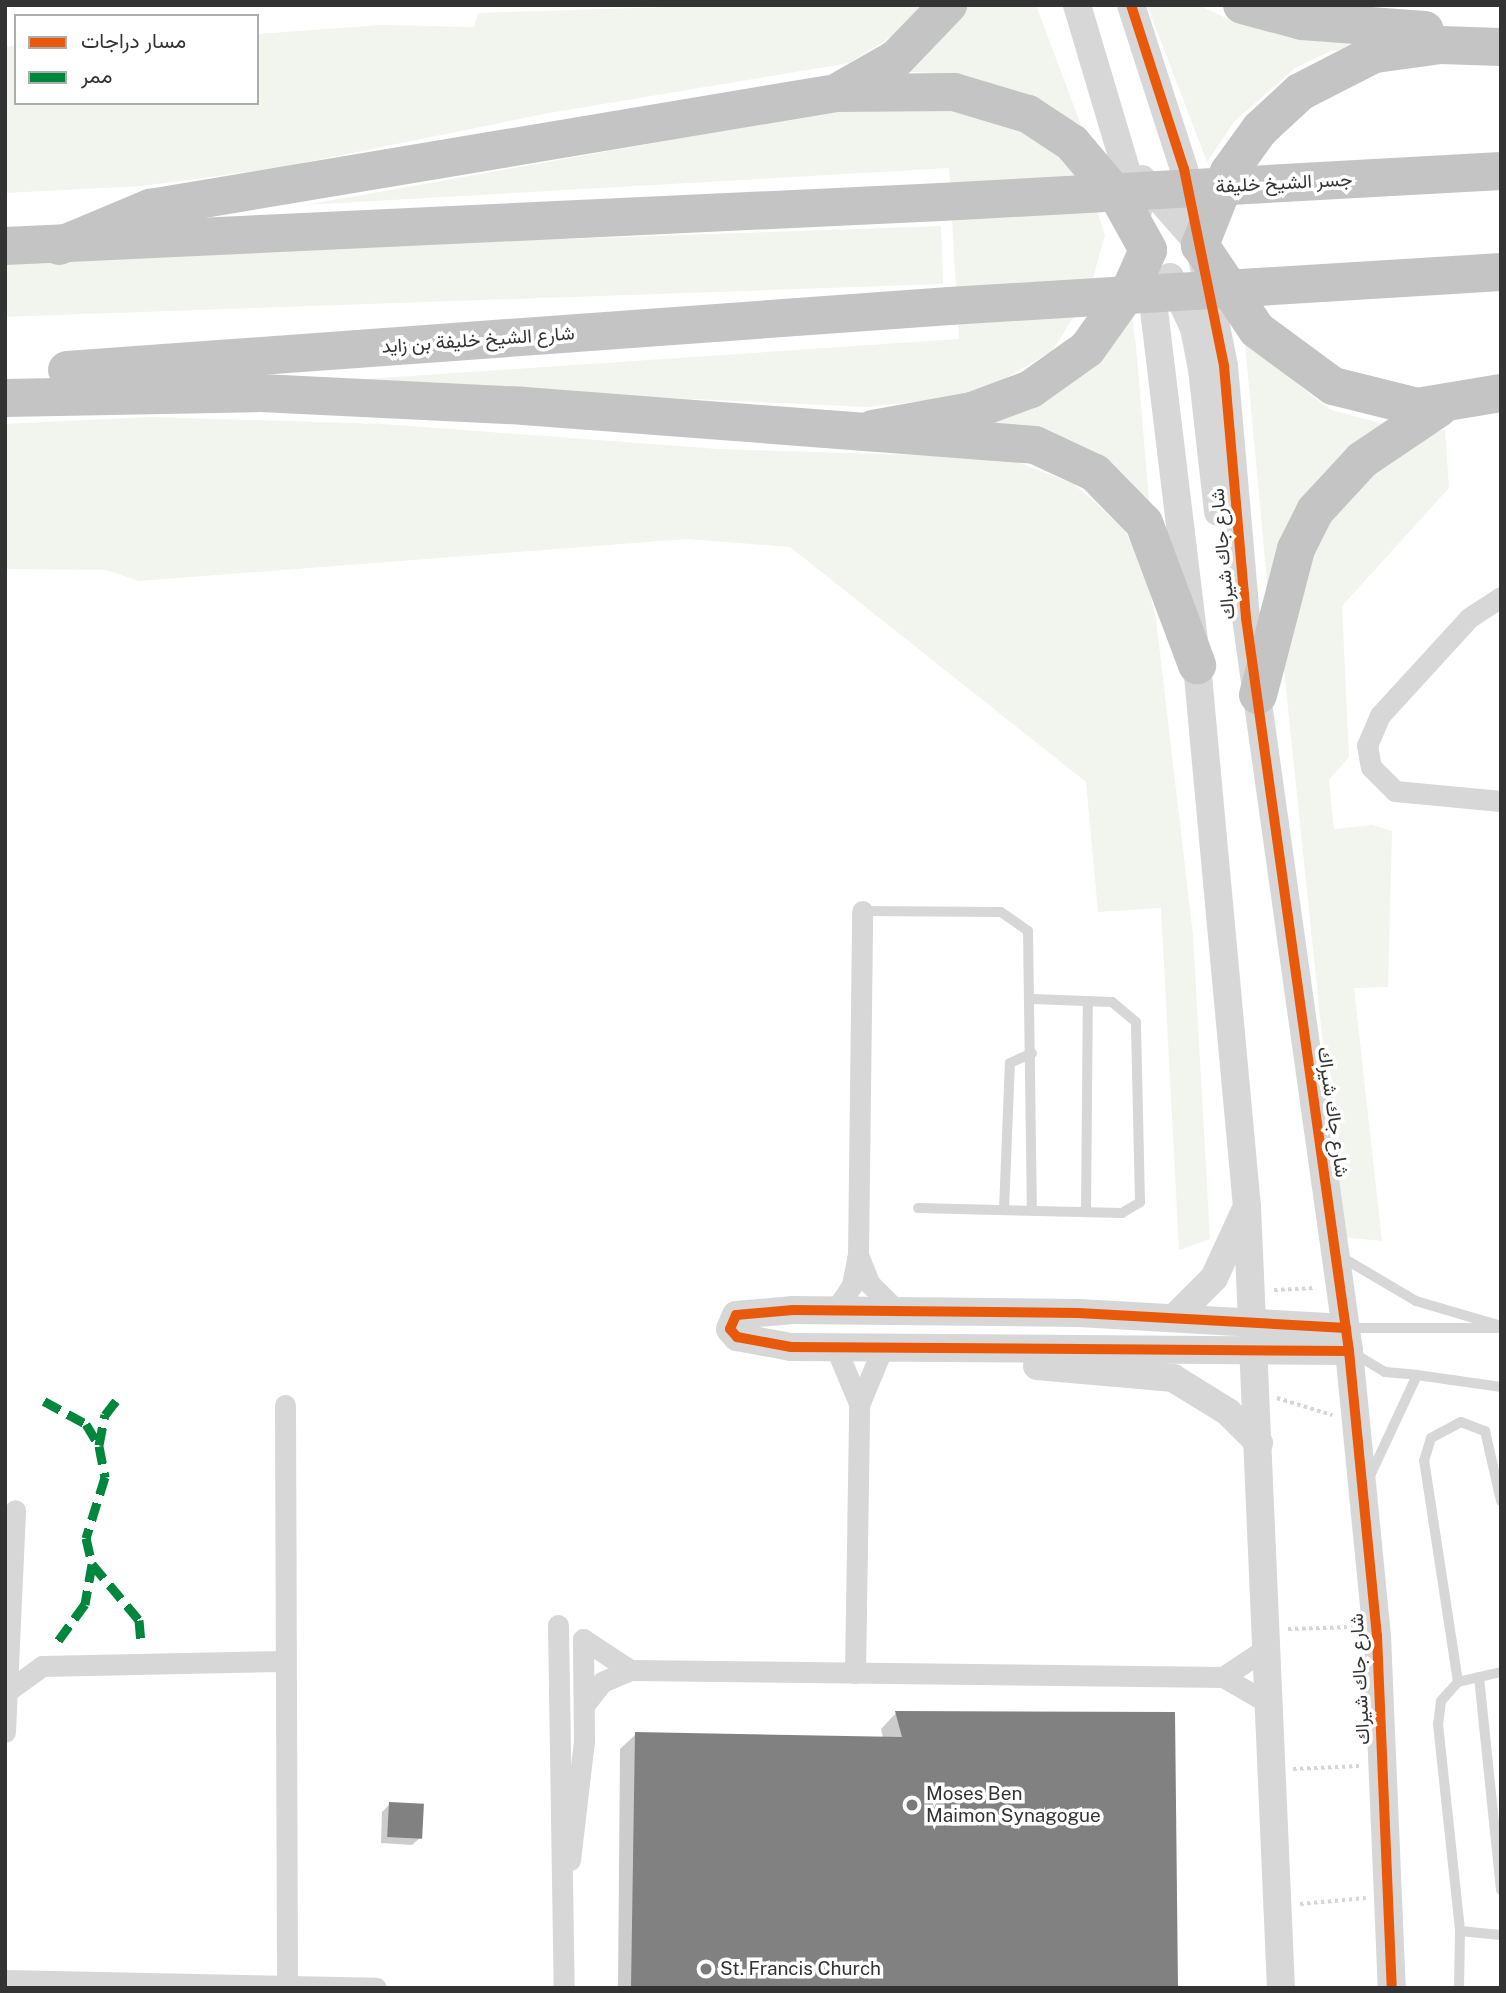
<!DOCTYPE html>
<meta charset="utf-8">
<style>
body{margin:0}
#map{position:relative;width:1506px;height:1993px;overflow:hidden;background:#fff;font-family:"Public Sans",Vazirmatn,sans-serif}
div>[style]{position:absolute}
.green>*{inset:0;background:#f1f5ed;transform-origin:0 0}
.shadow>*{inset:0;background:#0003}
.building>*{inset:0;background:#818181;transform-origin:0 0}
.path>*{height:3.5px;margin-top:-1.75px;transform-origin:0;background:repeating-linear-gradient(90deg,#d6d6d6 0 3.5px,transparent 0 7px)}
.service>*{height:10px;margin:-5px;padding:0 5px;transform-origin:5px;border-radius:5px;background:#d7d7d7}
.minor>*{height:21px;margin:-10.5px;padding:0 10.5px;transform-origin:10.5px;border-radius:10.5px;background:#d7d7d7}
.tertiary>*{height:28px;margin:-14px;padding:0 14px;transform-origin:14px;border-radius:14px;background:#d7d7d7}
.motorway>*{height:38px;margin:-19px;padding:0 19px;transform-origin:19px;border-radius:19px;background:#c4c4c4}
.motorway-bridge>*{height:38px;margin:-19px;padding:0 19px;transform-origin:19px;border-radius:19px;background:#c4c4c4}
.quiet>*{height:9px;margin-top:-4.5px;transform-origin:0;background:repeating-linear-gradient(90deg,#00873e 0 18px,transparent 0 27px)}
.cycleway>*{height:10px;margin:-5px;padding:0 5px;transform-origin:5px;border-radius:5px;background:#e8590c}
.dots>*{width:19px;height:19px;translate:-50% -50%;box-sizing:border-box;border:4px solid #fff;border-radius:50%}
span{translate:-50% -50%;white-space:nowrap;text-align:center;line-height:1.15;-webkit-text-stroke:7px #fff;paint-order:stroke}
.street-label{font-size:19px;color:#333}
.poi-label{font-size:19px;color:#333}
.left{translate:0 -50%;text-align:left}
.frame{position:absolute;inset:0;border:7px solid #333;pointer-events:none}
.legend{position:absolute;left:14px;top:14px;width:245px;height:91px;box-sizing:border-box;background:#fff;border:2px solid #adadad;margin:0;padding:9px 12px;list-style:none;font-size:21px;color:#333}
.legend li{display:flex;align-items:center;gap:14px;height:35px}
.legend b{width:35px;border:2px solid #adadad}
</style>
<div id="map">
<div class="green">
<i style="clip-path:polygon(731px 5px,926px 5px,910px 25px,849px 63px,549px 113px,283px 167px,142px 186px,5px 193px,5px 46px,16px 46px,16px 103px,257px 103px,257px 34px,382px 25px,474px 27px,478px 13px)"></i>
<i style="clip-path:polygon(952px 5px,1036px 5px,1081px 125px,1018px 92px,938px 73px,889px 71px)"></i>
<i style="clip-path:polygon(1147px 5px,1199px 5px,1234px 22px,1393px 43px,1331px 51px,1295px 68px,1234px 122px,1207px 162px)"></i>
<i style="clip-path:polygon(973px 107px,1081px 161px,1105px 235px,1089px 293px,1052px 351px,1004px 379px,958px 397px,867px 407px,322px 382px,959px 339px,949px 168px,305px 205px,835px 111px)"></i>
<i style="left:941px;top:226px;width:58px;height:937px;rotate:88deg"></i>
<i style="clip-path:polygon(1131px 308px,1136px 346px,1150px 512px,1134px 512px,974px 428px)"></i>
<i style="clip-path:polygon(1245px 343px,1331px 410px,1396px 427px,1268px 593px)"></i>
<i style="clip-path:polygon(150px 417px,383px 424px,718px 449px,1007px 458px,1074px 484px,1124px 529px,1144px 568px,1156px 619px,1193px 935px,1210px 1239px,1179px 1250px,1161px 908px,1098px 912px,1086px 782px,790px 547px,686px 539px,139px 581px,106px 570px,5px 569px,5px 424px)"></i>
<i style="clip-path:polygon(1445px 429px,1449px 488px,1342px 606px,1349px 757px,1329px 780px,1334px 829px,1372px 825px,1392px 831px,1388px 987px,1354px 988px,1382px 1241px,1343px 1237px,1282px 651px,1307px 532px,1413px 442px)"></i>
</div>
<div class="shadow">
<i style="clip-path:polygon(896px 1713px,1173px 1988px,618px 1988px,620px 1749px,636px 1734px,883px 1738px,881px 1729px)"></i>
<i style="clip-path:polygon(390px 1804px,420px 1838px,412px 1845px,381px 1843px,382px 1812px)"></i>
</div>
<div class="building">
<i style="clip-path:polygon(895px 1711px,1175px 1712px,1178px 1988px,631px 1988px,635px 1732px,902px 1737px)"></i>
<i style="left:389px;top:1802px;width:35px;height:35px;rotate:3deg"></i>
</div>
<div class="path">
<i style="left:1274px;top:1290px;width:41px;rotate:-2.8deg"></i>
<i style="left:1277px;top:1398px;width:58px;rotate:17.2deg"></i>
<i style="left:1288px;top:1629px;width:65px;rotate:-1.8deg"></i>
<i style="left:1293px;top:1769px;width:66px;rotate:-2.6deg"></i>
<i style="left:1300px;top:1904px;width:66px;rotate:-5.2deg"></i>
</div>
<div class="service">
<i style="left:862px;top:911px;width:139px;rotate:0.4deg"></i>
<i style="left:1001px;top:912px;width:33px;rotate:35deg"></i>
<i style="left:1028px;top:931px;width:279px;rotate:89.2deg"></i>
<i style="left:918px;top:1208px;width:204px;rotate:1.4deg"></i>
<i style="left:1122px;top:1213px;width:21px;rotate:-31deg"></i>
<i style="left:1140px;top:1202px;width:180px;rotate:-91.3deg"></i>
<i style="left:1136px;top:1022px;width:31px;rotate:-140deg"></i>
<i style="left:1112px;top:1002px;width:79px;rotate:-177.8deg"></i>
<i style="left:1004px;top:1210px;width:147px;rotate:-87.7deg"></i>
<i style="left:1010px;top:1063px;width:24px;rotate:-24deg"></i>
<i style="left:1086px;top:1212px;width:211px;rotate:-89.5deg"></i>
<i style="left:1338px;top:1255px;width:91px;rotate:30.5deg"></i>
<i style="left:1416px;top:1301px;width:89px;rotate:16.4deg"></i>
<i style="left:1346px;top:1328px;width:155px"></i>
<i style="left:1355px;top:1354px;width:35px;rotate:31deg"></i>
<i style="left:1385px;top:1372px;width:32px;rotate:5deg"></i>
<i style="left:1370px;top:1476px;width:111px;rotate:-65deg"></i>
<i style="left:1417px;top:1375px;width:85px;rotate:8.1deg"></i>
<i style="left:1501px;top:1672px;width:44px;rotate:166.9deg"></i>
<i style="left:1458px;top:1682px;width:25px;rotate:132deg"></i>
<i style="left:1441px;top:1701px;width:23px;rotate:97deg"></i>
<i style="left:1438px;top:1724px;width:208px;rotate:83.9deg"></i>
<i style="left:1460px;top:1931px;width:41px;rotate:5.6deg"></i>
<i style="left:1479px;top:1677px;width:214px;rotate:84.1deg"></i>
<i style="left:1458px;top:1682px;width:224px;rotate:-98.7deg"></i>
<i style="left:1424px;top:1461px;width:24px;rotate:-73deg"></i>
<i style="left:1431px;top:1438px;width:34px;rotate:-28deg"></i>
<i style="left:1461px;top:1422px;width:26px;rotate:21deg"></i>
<i style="left:1485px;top:1431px;width:72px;rotate:77.1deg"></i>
<i style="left:1459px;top:1988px;width:57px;rotate:-89deg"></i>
</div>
<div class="minor">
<i style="left:1501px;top:597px;width:38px;rotate:147deg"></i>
<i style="left:1469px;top:618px;width:132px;rotate:132.5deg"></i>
<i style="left:1380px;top:715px;width:33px;rotate:113deg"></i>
<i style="left:1367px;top:745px;width:22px;rotate:80deg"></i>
<i style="left:1371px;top:767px;width:34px;rotate:45deg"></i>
<i style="left:1395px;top:791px;width:106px;rotate:5.4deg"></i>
<i style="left:858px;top:1255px;width:31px;rotate:68deg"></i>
<i style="left:870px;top:1284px;width:40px;rotate:45deg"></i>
<i style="left:834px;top:1312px;width:32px;rotate:-56deg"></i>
<i style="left:852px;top:1285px;width:31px;rotate:-79deg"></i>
<i style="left:858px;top:1255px;width:344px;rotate:-89.3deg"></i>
<i style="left:835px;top:1346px;width:62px;rotate:67.2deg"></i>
<i style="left:285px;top:1405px;width:581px;rotate:89.8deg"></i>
<i style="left:558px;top:1625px;width:363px;rotate:89.1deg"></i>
<i style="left:583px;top:1639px;width:56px;rotate:33.4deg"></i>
<i style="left:855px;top:1673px;width:268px;rotate:-89.1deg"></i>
<i style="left:859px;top:1405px;width:63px;rotate:-67.5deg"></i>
<i style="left:1223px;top:1677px;width:50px;rotate:-33.7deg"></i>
<i style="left:9px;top:1690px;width:41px;rotate:-36deg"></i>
<i style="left:42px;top:1666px;width:243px;rotate:-1.2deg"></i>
<i style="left:585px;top:1704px;width:28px;rotate:-52deg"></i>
<i style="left:602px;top:1682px;width:30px;rotate:-23deg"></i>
<i style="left:630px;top:1670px;width:593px;rotate:0.68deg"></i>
<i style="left:1223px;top:1677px;width:52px;rotate:30deg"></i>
<i style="left:5px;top:1732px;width:222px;rotate:-87.4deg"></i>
<i style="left:570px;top:1860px;width:120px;rotate:-83.3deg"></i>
<i style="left:584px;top:1741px;width:102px;rotate:-90.6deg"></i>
<i style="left:5px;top:1980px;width:371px;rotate:1.2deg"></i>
</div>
<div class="tertiary">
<i style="left:1077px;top:5px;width:214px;rotate:73.4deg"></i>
<i style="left:1131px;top:5px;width:172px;rotate:72.1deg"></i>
<i style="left:1184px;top:169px;width:201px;rotate:78.5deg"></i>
<i style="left:1224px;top:366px;width:253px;rotate:85deg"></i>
<i style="left:1246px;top:618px;width:740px;rotate:82deg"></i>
<i style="left:1349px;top:1351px;width:286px;rotate:84.4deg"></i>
<i style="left:1377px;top:1636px;width:352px;rotate:87.6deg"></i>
<i style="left:1142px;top:179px;width:88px;rotate:48.7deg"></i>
<i style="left:1150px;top:277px;width:391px;rotate:83.1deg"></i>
<i style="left:1197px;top:665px;width:544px;rotate:84.73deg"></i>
<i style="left:1247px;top:1207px;width:782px;rotate:87.51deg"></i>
<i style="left:1170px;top:277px;width:56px;rotate:64.8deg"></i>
<i style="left:1194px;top:328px;width:42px;rotate:79deg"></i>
<i style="left:1202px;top:369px;width:144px;rotate:83.6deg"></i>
<i style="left:1175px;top:1317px;width:55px;rotate:-45deg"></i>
<i style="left:1214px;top:1278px;width:72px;rotate:-65.2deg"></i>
<i style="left:1346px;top:1328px;width:268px;rotate:-176.8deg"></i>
<i style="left:1078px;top:1313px;width:285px;rotate:-179.4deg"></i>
<i style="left:793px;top:1310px;width:57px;rotate:175deg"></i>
<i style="left:736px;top:1315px;width:15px;rotate:113deg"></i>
<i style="left:730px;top:1329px;width:11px;rotate:49deg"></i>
<i style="left:737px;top:1337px;width:55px;rotate:10.5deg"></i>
<i style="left:791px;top:1347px;width:558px;rotate:0.41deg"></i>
<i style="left:1037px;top:1366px;width:137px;rotate:5deg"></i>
<i style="left:1173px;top:1378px;width:65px;rotate:31.7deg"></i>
<i style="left:1228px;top:1412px;width:44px;rotate:45deg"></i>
</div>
<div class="motorway">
<i style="left:1242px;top:5px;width:62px;rotate:14.9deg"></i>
<i style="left:1302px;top:21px;width:123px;rotate:4.2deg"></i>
<i style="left:1501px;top:47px;width:60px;rotate:-178.1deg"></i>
<i style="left:1441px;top:45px;width:68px;rotate:172.3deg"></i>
<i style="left:1374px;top:54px;width:83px;rotate:152.8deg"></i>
<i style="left:1300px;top:92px;width:54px;rotate:137.2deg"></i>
<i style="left:1260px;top:129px;width:53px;rotate:125.8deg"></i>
<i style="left:1229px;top:172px;width:79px;rotate:111.7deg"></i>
<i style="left:1200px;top:245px;width:102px;rotate:56.2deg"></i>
<i style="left:1257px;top:330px;width:94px;rotate:36.4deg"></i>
<i style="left:1333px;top:386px;width:87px;rotate:14deg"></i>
<i style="left:1417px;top:407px;width:85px;rotate:-9.5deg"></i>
<i style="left:841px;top:90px;width:64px;rotate:-29.7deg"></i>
<i style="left:897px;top:58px;width:74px;rotate:-46.1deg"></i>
<i style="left:5px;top:246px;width:937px;rotate:-2.69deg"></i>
<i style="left:59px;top:246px;width:99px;rotate:-22.7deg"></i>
<i style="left:150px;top:208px;width:696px;rotate:-9.52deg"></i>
<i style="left:836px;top:93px;width:118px;rotate:-0.5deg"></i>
<i style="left:954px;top:92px;width:77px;rotate:16.6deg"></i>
<i style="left:1028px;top:114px;width:53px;rotate:33.4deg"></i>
<i style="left:1072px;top:143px;width:76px;rotate:49.8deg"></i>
<i style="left:1121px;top:201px;width:56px;rotate:61.1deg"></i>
<i style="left:1148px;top:250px;width:39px;rotate:114deg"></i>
<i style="left:1132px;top:286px;width:77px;rotate:125.5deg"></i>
<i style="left:1087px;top:349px;width:69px;rotate:144.5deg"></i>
<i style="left:1031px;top:389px;width:63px;rotate:159.6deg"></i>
<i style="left:972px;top:411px;width:101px;rotate:169.7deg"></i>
<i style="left:67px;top:370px;width:885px;rotate:-4.15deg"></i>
<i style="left:5px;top:398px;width:256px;rotate:-1.1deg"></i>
<i style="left:261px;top:393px;width:263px;rotate:2.8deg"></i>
<i style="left:524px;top:406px;width:512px;rotate:4.36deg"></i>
<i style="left:1035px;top:445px;width:66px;rotate:25deg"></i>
<i style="left:1095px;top:473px;width:70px;rotate:45.6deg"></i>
<i style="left:1144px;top:523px;width:152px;rotate:69.5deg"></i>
<i style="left:1258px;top:695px;width:151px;rotate:-75.4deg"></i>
<i style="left:1296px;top:549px;width:42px;rotate:-63.4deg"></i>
<i style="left:1315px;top:511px;width:69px;rotate:-47.3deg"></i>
<i style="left:1362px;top:460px;width:93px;rotate:-34deg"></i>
</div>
<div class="motorway-bridge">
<i style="left:941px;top:202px;width:561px;rotate:-3.17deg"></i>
<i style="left:950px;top:306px;width:552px;rotate:-3.53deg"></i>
</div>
<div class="quiet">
<i style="left:44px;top:1401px;width:48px;rotate:28.7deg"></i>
<i style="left:86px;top:1424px;width:26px;rotate:59deg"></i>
<i style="left:99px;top:1446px;width:32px;rotate:79deg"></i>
<i style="left:105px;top:1477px;width:64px;rotate:107.3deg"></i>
<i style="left:86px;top:1538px;width:27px;rotate:77deg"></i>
<i style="left:92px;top:1564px;width:41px;rotate:99.9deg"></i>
<i style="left:85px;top:1604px;width:46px;rotate:126.1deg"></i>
<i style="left:99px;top:1445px;width:31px;rotate:-79deg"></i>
<i style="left:105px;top:1415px;width:18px;rotate:-52deg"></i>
<i style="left:92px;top:1564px;width:73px;rotate:50deg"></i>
<i style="left:139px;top:1620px;width:23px;rotate:85deg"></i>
</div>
<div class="cycleway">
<i style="left:1131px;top:5px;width:172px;rotate:72.1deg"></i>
<i style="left:1184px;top:169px;width:201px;rotate:78.5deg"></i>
<i style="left:1224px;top:366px;width:253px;rotate:85deg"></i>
<i style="left:1246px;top:618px;width:740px;rotate:82deg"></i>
<i style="left:1349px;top:1351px;width:286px;rotate:84.4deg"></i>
<i style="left:1377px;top:1636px;width:352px;rotate:87.6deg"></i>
<i style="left:1346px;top:1328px;width:268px;rotate:-176.8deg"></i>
<i style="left:1078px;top:1313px;width:285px;rotate:-179.4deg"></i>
<i style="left:793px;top:1310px;width:57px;rotate:175deg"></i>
<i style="left:736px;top:1315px;width:15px;rotate:113deg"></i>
<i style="left:730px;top:1329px;width:11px;rotate:49deg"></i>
<i style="left:737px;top:1337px;width:55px;rotate:10.5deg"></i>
<i style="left:791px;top:1347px;width:558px;rotate:0.41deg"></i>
</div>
<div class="dots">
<i style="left:912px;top:1805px;background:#7a7a7a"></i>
<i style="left:706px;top:1969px;background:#7a7a7a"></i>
</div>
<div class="street-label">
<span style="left:1284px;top:183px;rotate:-3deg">جسر الشيخ خليفة</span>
<span style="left:478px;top:340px;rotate:-4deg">شارع الشيخ خليفة بن زايد</span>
<span style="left:1223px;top:554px;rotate:-95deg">شارع جاك شيراك</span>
<span style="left:1333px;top:1112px;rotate:82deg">شارع جاك شيراك</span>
<span style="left:1360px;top:1679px;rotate:-93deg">شارع جاك شيراك</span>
</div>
<div class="poi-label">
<span class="left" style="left:926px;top:1805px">Moses Ben<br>Maimon Synagogue</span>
<span class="left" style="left:720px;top:1969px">St. Francis Church</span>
</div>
<div class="frame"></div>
<ul class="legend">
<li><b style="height:9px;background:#e8590c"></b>مسار دراجات</li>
<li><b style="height:9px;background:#00873e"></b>ممر</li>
</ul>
</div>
